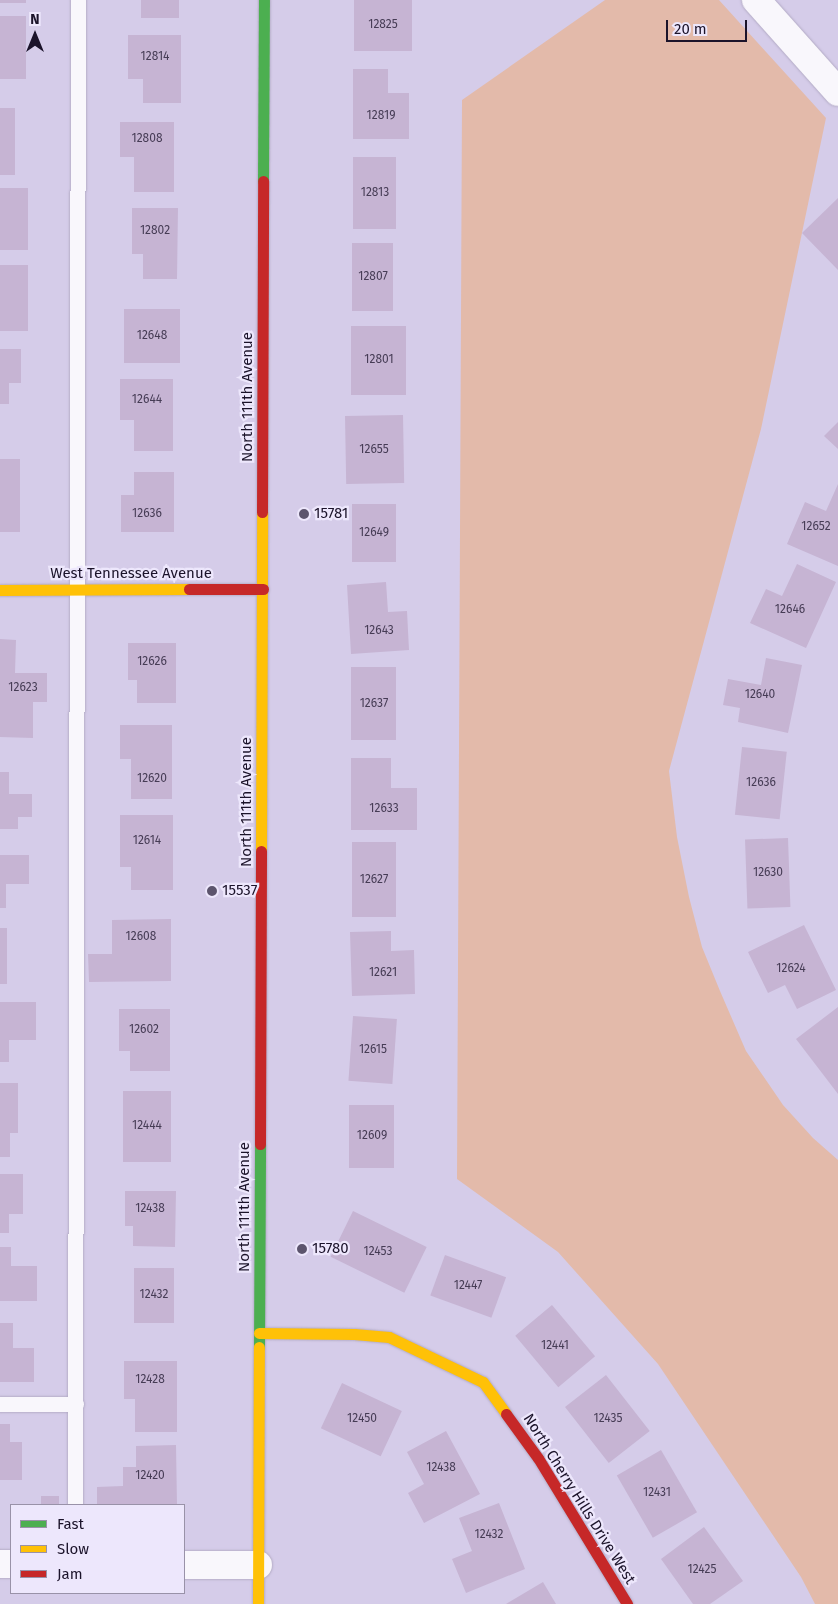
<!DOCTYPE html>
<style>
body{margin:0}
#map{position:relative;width:838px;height:1604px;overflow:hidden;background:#d5cce9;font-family:"Fira Sans",sans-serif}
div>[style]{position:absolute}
.green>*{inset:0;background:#e3baaa}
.building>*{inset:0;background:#c6b4d3;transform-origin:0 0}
.roads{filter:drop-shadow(0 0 1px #b3abc5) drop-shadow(0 0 1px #b3abc5)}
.lane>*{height:15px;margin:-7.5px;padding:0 7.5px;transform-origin:7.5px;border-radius:7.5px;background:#f9f7fc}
.street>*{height:28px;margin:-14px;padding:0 14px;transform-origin:14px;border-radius:14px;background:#f9f7fc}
.fast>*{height:11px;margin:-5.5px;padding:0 5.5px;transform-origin:5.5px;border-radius:5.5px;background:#4caf50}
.slow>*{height:11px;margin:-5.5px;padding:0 5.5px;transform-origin:5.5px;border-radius:5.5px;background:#ffc107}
.jam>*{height:11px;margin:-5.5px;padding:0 5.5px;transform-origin:5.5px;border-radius:5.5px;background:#c62828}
.dots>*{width:14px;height:14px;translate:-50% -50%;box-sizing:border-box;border:2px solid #ede7fc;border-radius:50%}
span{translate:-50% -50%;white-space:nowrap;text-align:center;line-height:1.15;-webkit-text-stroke:4.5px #ede7fc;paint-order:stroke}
.number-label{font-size:12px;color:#463c55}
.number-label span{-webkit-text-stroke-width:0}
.street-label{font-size:15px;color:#1b132a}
.poi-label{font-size:15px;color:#1b132a}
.left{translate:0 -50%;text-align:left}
.legend{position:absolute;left:10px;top:1504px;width:175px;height:90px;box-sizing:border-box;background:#ede7fc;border:1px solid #9992a8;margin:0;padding:6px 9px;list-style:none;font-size:15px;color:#1b132a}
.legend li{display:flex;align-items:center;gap:10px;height:25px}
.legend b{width:25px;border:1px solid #9992a8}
.north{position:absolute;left:10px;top:10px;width:50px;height:50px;-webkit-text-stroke:4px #ede7fc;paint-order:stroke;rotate:0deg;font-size:14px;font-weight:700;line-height:20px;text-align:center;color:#1b132a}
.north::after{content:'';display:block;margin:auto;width:18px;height:22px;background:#1b132a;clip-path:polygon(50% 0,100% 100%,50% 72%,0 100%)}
.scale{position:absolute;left:666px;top:20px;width:81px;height:22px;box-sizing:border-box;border:2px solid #1b132a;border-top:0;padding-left:6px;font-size:15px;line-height:18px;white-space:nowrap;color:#1b132a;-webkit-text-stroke:4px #ede7fc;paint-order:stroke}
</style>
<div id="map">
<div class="green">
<i style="clip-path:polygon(605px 0,719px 0,826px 118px,761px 429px,669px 771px,677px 837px,689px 897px,702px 947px,720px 991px,746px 1051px,783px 1105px,813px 1138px,838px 1160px,838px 1604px,815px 1604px,801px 1577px,658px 1364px,558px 1252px,457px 1179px,462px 100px)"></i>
</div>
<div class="building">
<i style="left:0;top:0;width:26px;height:3px"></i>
<i style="left:141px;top:0;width:38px;height:18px"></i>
<i style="left:354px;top:0;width:58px;height:51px"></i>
<i style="left:0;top:16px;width:26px;height:63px"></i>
<i style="clip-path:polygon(128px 35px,181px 35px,181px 103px,143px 103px,143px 79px,128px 79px)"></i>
<i style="clip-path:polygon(353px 69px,388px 69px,388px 93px,409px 93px,409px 139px,353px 139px)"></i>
<i style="left:0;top:108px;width:15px;height:67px"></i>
<i style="clip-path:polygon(120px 122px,174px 122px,174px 192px,134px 192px,134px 157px,120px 157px)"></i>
<i style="left:353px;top:157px;width:43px;height:72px"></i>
<i style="left:0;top:188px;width:28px;height:62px"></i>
<i style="clip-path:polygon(838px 198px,838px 270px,802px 233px)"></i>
<i style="clip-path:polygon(132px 208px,178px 208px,177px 279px,143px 279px,143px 254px,132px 254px)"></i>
<i style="left:352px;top:243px;width:41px;height:68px"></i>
<i style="left:0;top:265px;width:28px;height:66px"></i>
<i style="left:124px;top:309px;width:56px;height:54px"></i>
<i style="left:351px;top:326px;width:55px;height:69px"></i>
<i style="clip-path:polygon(0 349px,21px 349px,21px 383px,9px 383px,9px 404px,0 404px)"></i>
<i style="clip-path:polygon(120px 379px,173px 379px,173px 451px,134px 451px,134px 420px,120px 420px)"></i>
<i style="left:403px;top:415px;width:68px;height:58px;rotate:89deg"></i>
<i style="clip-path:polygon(838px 422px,838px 449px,824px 436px)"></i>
<i style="left:0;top:459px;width:20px;height:73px"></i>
<i style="clip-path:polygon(134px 472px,174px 472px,174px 532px,121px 532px,121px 495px,134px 495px)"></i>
<i style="clip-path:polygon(838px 484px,838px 566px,787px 544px,805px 502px,826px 511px)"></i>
<i style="left:352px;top:504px;width:44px;height:58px"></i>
<i style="clip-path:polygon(797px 564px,836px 582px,806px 648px,750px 623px,766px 589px,782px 596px)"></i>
<i style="clip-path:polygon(386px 582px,388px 612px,407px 611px,409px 650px,351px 654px,347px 585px)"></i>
<i style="clip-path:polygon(0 639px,16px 640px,15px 673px,47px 673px,47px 702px,33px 702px,33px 738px,0 737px)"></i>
<i style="clip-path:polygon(128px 643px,176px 643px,176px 703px,137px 703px,137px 680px,128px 680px)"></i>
<i style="clip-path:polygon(766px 658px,802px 665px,788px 733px,738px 722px,740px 708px,723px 705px,728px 679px,761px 685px)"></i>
<i style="left:351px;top:667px;width:45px;height:73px"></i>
<i style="clip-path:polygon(120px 725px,172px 725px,172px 799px,131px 799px,131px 759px,120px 759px)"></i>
<i style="left:742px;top:747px;width:45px;height:68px;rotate:6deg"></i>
<i style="clip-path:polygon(351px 758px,391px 758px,391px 788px,417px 788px,417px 830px,351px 830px)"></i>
<i style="clip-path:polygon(0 772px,9px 772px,9px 794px,32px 794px,32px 817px,18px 817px,18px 829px,0 829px)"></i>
<i style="clip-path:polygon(120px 815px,173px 815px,173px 890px,131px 890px,131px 867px,120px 867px)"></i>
<i style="left:788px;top:838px;width:69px;height:43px;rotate:88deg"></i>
<i style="left:352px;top:842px;width:44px;height:75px"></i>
<i style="clip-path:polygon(0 855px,29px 855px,29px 884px,6px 884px,6px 908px,0 908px)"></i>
<i style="clip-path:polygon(171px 919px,171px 981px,89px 982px,88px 954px,112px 954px,112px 920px)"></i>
<i style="clip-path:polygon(804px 925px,836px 990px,797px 1009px,785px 985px,768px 993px,748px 952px)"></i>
<i style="left:0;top:928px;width:7px;height:56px"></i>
<i style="clip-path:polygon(391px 931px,391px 951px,414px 950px,415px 994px,352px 996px,350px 932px)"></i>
<i style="clip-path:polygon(0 1002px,36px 1002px,36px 1040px,9px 1040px,9px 1062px,0 1062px)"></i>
<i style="clip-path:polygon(838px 1007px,838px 1094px,796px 1039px)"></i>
<i style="clip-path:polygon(119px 1009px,170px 1009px,170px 1071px,130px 1071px,130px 1051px,119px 1051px)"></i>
<i style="left:353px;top:1016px;width:44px;height:65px;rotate:4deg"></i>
<i style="clip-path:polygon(0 1083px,18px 1083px,18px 1133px,10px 1133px,10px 1157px,0 1157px)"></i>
<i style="left:123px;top:1091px;width:48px;height:71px"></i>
<i style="left:349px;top:1105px;width:45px;height:63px"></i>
<i style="clip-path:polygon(0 1174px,23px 1174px,23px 1214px,9px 1214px,9px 1233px,0 1233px)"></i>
<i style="clip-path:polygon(125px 1191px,176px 1191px,175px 1247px,133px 1246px,133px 1226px,125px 1226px)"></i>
<i style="left:353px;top:1211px;width:82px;height:51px;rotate:26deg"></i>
<i style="clip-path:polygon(0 1247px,11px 1247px,11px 1266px,37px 1266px,37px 1301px,0 1301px)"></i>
<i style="left:445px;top:1255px;width:65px;height:43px;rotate:20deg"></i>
<i style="left:134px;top:1268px;width:40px;height:55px"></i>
<i style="left:552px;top:1305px;width:67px;height:48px;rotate:50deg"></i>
<i style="clip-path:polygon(0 1323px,13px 1323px,13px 1348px,34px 1348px,34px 1382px,0 1382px)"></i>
<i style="clip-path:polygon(124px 1361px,177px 1361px,177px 1432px,135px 1432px,135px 1399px,124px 1399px)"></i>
<i style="left:606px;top:1375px;width:71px;height:52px;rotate:52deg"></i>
<i style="left:342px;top:1383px;width:66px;height:50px;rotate:25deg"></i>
<i style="clip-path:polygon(0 1424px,10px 1424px,10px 1442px,22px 1442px,22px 1480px,0 1480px)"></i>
<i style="clip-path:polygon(446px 1431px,480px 1494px,424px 1523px,408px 1493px,424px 1484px,407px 1452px)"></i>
<i style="clip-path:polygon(176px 1445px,177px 1505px,97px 1505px,97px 1487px,123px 1486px,123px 1467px,136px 1467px,136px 1446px)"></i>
<i style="left:661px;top:1450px;width:72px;height:51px;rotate:60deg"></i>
<i style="left:41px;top:1496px;width:18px;height:9px"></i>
<i style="clip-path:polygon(499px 1503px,525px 1569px,466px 1593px,452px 1559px,472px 1551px,459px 1518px)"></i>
<i style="clip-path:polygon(704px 1527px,743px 1581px,710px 1604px,693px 1604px,661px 1559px)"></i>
<i style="clip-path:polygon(543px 1582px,556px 1604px,506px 1604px)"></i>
</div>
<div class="roads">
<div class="lane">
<i style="left:0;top:1404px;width:76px"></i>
<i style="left:75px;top:1505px;width:1505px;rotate:-89.89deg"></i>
</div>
<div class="street">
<i style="left:756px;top:0;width:123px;rotate:48.3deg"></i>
<i style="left:0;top:1564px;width:11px"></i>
<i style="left:184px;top:1565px;width:74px"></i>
</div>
<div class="fast">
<i style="left:263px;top:181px;width:181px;rotate:-89.7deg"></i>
<i style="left:259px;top:1347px;width:203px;rotate:-89.7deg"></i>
</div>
<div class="slow">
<i style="left:0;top:590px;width:189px;rotate:-0.3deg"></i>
<i style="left:261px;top:851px;width:339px;rotate:-89.8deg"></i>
<i style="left:259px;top:1333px;width:95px;rotate:0.6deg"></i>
<i style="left:354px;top:1334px;width:35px;rotate:5deg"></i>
<i style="left:389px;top:1337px;width:104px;rotate:25.6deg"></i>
<i style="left:483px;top:1382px;width:39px;rotate:54deg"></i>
<i style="left:258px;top:1604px;width:257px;rotate:-89.8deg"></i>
</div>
<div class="jam">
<i style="left:262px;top:512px;width:331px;rotate:-89.8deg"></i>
<i style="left:189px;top:589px;width:74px"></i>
<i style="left:260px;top:1144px;width:293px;rotate:-89.8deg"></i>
<i style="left:506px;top:1414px;width:54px;rotate:54deg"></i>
<i style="left:538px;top:1458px;width:171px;rotate:58.6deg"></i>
</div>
</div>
<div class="dots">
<i style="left:304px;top:514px;background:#5c546d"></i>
<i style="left:212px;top:891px;background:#5c546d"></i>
<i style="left:302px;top:1249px;background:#5c546d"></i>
</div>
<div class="number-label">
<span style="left:383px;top:25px">12825</span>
<span style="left:155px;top:57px">12814</span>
<span style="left:381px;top:116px">12819</span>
<span style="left:147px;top:139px">12808</span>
<span style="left:375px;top:193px">12813</span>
<span style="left:155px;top:231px">12802</span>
<span style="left:373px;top:277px">12807</span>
<span style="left:152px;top:336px">12648</span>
<span style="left:379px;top:360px">12801</span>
<span style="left:147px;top:400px">12644</span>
<span style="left:374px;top:450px">12655</span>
<span style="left:147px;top:514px">12636</span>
<span style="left:816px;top:527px">12652</span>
<span style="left:374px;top:533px">12649</span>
<span style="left:790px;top:610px">12646</span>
<span style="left:379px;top:631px">12643</span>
<span style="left:152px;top:662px">12626</span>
<span style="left:23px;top:688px">12623</span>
<span style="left:760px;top:695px">12640</span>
<span style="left:374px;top:704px">12637</span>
<span style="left:152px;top:779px">12620</span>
<span style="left:761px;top:783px">12636</span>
<span style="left:384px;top:809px">12633</span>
<span style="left:147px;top:841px">12614</span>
<span style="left:768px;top:873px">12630</span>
<span style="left:374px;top:880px">12627</span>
<span style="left:141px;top:937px">12608</span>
<span style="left:791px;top:969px">12624</span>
<span style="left:383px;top:973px">12621</span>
<span style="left:144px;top:1030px">12602</span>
<span style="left:373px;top:1050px">12615</span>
<span style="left:147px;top:1126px">12444</span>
<span style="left:372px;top:1136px">12609</span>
<span style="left:150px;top:1209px">12438</span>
<span style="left:378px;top:1252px">12453</span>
<span style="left:468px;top:1286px">12447</span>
<span style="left:154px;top:1295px">12432</span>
<span style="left:555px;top:1346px">12441</span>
<span style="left:150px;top:1380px">12428</span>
<span style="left:362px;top:1419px">12450</span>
<span style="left:608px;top:1419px">12435</span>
<span style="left:441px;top:1468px">12438</span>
<span style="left:150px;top:1476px">12420</span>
<span style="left:657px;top:1493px">12431</span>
<span style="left:489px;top:1535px">12432</span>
<span style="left:702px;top:1570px">12425</span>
</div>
<div class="street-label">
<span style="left:248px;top:397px;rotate:-90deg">North 111th Avenue</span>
<span style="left:131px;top:574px">West Tennessee Avenue</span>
<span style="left:247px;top:802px;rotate:-90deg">North 111th Avenue</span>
<span style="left:245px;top:1207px;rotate:-90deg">North 111th Avenue</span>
<span style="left:579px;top:1499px;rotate:58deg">North Cherry Hills Drive West</span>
</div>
<div class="poi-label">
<span class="left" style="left:314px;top:514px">15781</span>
<span class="left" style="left:222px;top:891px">15537</span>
<span class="left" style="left:312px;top:1249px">15780</span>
</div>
<ul class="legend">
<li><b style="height:6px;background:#4caf50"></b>Fast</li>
<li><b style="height:6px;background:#ffc107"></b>Slow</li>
<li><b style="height:6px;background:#c62828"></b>Jam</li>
</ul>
<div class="north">N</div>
<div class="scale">20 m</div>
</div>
